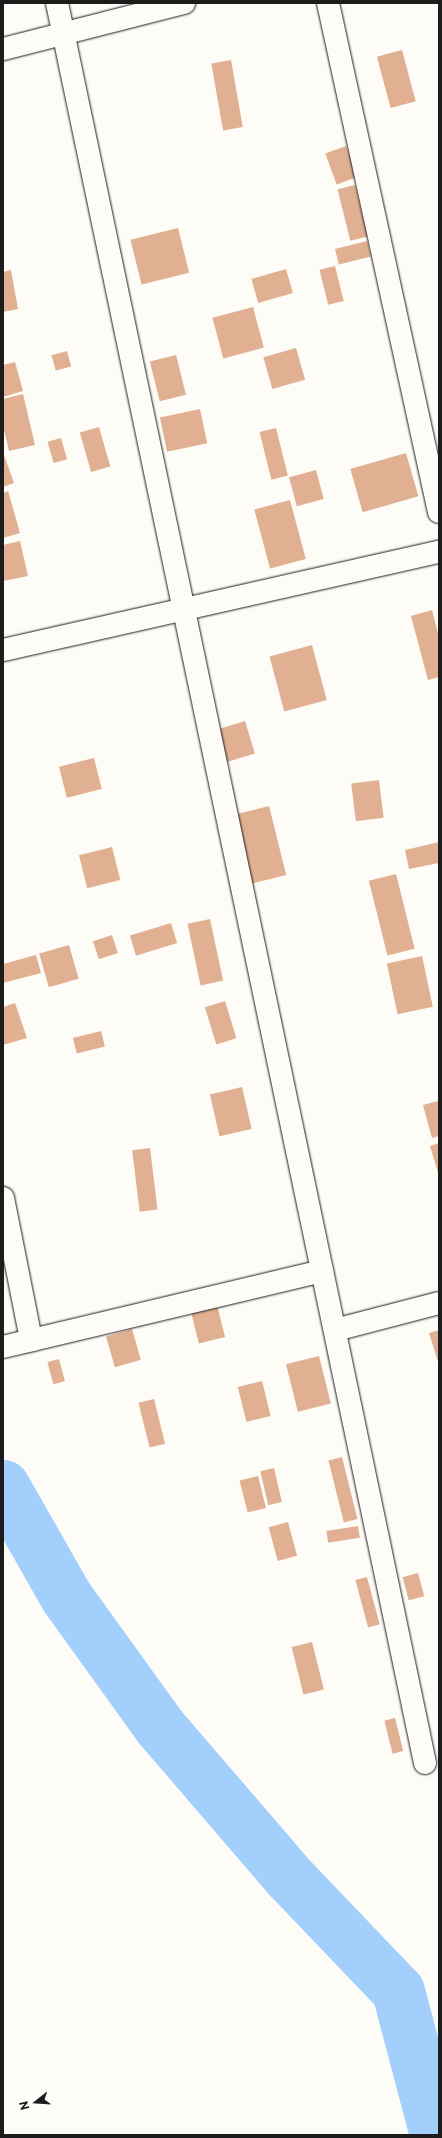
<!DOCTYPE html>
<style>
body{margin:0}
#map{position:relative;width:442px;height:2138px;overflow:hidden;background:#fdfcf7;font-family:"Playpen Sans",sans-serif}
div>[style]{position:absolute}
.river>*{height:53px;margin:-26.5px;padding:0 26.5px;transform-origin:26.5px;border-radius:26.5px;background:#a2cffc}
.building>*{inset:0;background:#e1b093;transform-origin:0 0}
.roads{filter:drop-shadow(0 0 1px #1c1c1c) drop-shadow(0 0 1px #1c1c1c)}
.minor>*{height:22px;margin:-11px;padding:0 11px;transform-origin:11px;border-radius:11px;background:#fdfcf7}
span{translate:-50% -50%;white-space:nowrap;text-align:center;line-height:1.15;-webkit-text-stroke:4px #fdfcf7;paint-order:stroke}
.frame{position:absolute;inset:0;border:4px solid #1c1c1c;pointer-events:none}
.north{position:absolute;left:16px;top:2082px;width:40px;height:40px;-webkit-text-stroke:3px #fdfcf7;paint-order:stroke;rotate:253deg;font-size:11px;font-weight:700;line-height:16px;text-align:center;color:#1c1c1c}
.north::after{content:'';display:block;margin:auto;width:14px;height:18px;background:#1c1c1c;clip-path:polygon(50% 0,100% 100%,50% 72%,0 100%)}
</style>
<div id="map">
<div class="river">
<i style="left:3px;top:1486px;width:129px;rotate:60.3deg"></i>
<i style="left:67px;top:1598px;width:159px;rotate:54.2deg"></i>
<i style="left:160px;top:1727px;width:199px;rotate:49.3deg"></i>
<i style="left:290px;top:1878px;width:156px;rotate:46.3deg"></i>
<i style="left:398px;top:1991px;width:149px;rotate:75.2deg"></i>
</div>
<div class="building">
<i style="left:402px;top:50px;width:53px;height:26px;rotate:75deg"></i>
<i style="left:231px;top:60px;width:68px;height:20px;rotate:80deg"></i>
<i style="left:346px;top:146px;width:33px;height:22px;rotate:70deg"></i>
<i style="left:355px;top:185px;width:53px;height:18px;rotate:76deg"></i>
<i style="left:178px;top:228px;width:46px;height:49px;rotate:76deg"></i>
<i style="left:367px;top:241px;width:16px;height:33px;rotate:76deg"></i>
<i style="left:335px;top:266px;width:36px;height:16px;rotate:76deg"></i>
<i style="left:286px;top:269px;width:25px;height:36px;rotate:74deg"></i>
<i style="clip-path:polygon(11px 270px,18px 309px,3px 312px,3px 272px)"></i>
<i style="left:253px;top:307px;width:42px;height:42px;rotate:75deg"></i>
<i style="left:296px;top:348px;width:33px;height:34px;rotate:74deg"></i>
<i style="left:67px;top:351px;width:16px;height:16px;rotate:75deg"></i>
<i style="left:176px;top:355px;width:41px;height:27px;rotate:76deg"></i>
<i style="clip-path:polygon(15px 362px,23px 391px,3px 397px,3px 365px)"></i>
<i style="clip-path:polygon(23px 394px,35px 445px,9px 451px,3px 426px,3px 399px)"></i>
<i style="left:200px;top:409px;width:35px;height:41px;rotate:78deg"></i>
<i style="left:99px;top:427px;width:41px;height:20px;rotate:74deg"></i>
<i style="left:276px;top:428px;width:49px;height:17px;rotate:76deg"></i>
<i style="left:61px;top:438px;width:22px;height:14px;rotate:74deg"></i>
<i style="left:406px;top:453px;width:45px;height:58px;rotate:74deg"></i>
<i style="clip-path:polygon(4px 455px,14px 483px,3px 487px,3px 456px)"></i>
<i style="left:316px;top:470px;width:30px;height:28px;rotate:75deg"></i>
<i style="clip-path:polygon(8px 491px,20px 533px,3px 538px,3px 493px)"></i>
<i style="left:290px;top:500px;width:61px;height:37px;rotate:75deg"></i>
<i style="clip-path:polygon(20px 541px,28px 576px,3px 581px,3px 545px)"></i>
<i style="clip-path:polygon(432px 610px,439px 637px,439px 677px,428px 680px,411px 616px)"></i>
<i style="left:312px;top:645px;width:57px;height:44px;rotate:75deg"></i>
<i style="left:245px;top:721px;width:34px;height:31px;rotate:73deg"></i>
<i style="left:94px;top:758px;width:32px;height:36px;rotate:76deg"></i>
<i style="left:379px;top:780px;width:38px;height:28px;rotate:83deg"></i>
<i style="left:269px;top:806px;width:71px;height:38px;rotate:76deg"></i>
<i style="clip-path:polygon(439px 842px,439px 863px,409px 869px,405px 850px)"></i>
<i style="left:112px;top:847px;width:34px;height:34px;rotate:76deg"></i>
<i style="left:396px;top:874px;width:77px;height:28px;rotate:76deg"></i>
<i style="left:210px;top:919px;width:63px;height:23px;rotate:78deg"></i>
<i style="left:171px;top:923px;width:21px;height:43px;rotate:73deg"></i>
<i style="left:112px;top:935px;width:19px;height:20px;rotate:72deg"></i>
<i style="left:69px;top:945px;width:35px;height:31px;rotate:74deg"></i>
<i style="clip-path:polygon(36px 955px,41px 973px,3px 983px,3px 964px)"></i>
<i style="left:422px;top:956px;width:52px;height:36px;rotate:78deg"></i>
<i style="left:225px;top:1001px;width:39px;height:21px;rotate:73deg"></i>
<i style="clip-path:polygon(15px 1003px,27px 1038px,3px 1045px,3px 1007px)"></i>
<i style="left:101px;top:1031px;width:16px;height:29px;rotate:76deg"></i>
<i style="left:242px;top:1087px;width:43px;height:33px;rotate:77deg"></i>
<i style="clip-path:polygon(438px 1101px,439px 1136px,432px 1138px,423px 1105px)"></i>
<i style="clip-path:polygon(439px 1143px,439px 1176px,430px 1146px)"></i>
<i style="left:150px;top:1148px;width:62px;height:18px;rotate:83deg"></i>
<i style="left:217px;top:1305px;width:33px;height:27px;rotate:76deg"></i>
<i style="left:132px;top:1329px;width:32px;height:27px;rotate:74deg"></i>
<i style="clip-path:polygon(439px 1330px,439px 1365px,429px 1333px)"></i>
<i style="left:319px;top:1356px;width:49px;height:34px;rotate:76deg"></i>
<i style="left:59px;top:1359px;width:23px;height:12px;rotate:75deg"></i>
<i style="left:262px;top:1381px;width:36px;height:25px;rotate:76deg"></i>
<i style="left:154px;top:1399px;width:46px;height:16px;rotate:76deg"></i>
<i style="left:342px;top:1457px;width:64px;height:14px;rotate:76deg"></i>
<i style="left:274px;top:1468px;width:35px;height:14px;rotate:77deg"></i>
<i style="left:258px;top:1476px;width:33px;height:19px;rotate:76deg"></i>
<i style="left:288px;top:1522px;width:35px;height:20px;rotate:75deg"></i>
<i style="left:358px;top:1526px;width:12px;height:32px;rotate:81deg"></i>
<i style="left:418px;top:1573px;width:24px;height:16px;rotate:75deg"></i>
<i style="left:367px;top:1577px;width:49px;height:12px;rotate:75deg"></i>
<i style="left:312px;top:1642px;width:49px;height:21px;rotate:76deg"></i>
<i style="left:395px;top:1718px;width:34px;height:11px;rotate:76deg"></i>
</div>
<div class="roads">
<div class="minor">
<i style="left:57px;top:3px;width:1798px;rotate:78.19deg"></i>
<i style="left:328px;top:3px;width:521px;rotate:77.7deg"></i>
<i style="left:3px;top:49px;width:187px;rotate:-14.3deg"></i>
<i style="left:3px;top:650px;width:447px;rotate:-12.7deg"></i>
<i style="left:3px;top:1198px;width:145px;rotate:78.8deg"></i>
<i style="left:335px;top:1330px;width:107px;rotate:-14.6deg"></i>
<i style="left:3px;top:1347px;width:328px;rotate:-13.4deg"></i>
</div>
</div>
<div class="frame"></div>
<div class="north">N</div>
</div>
